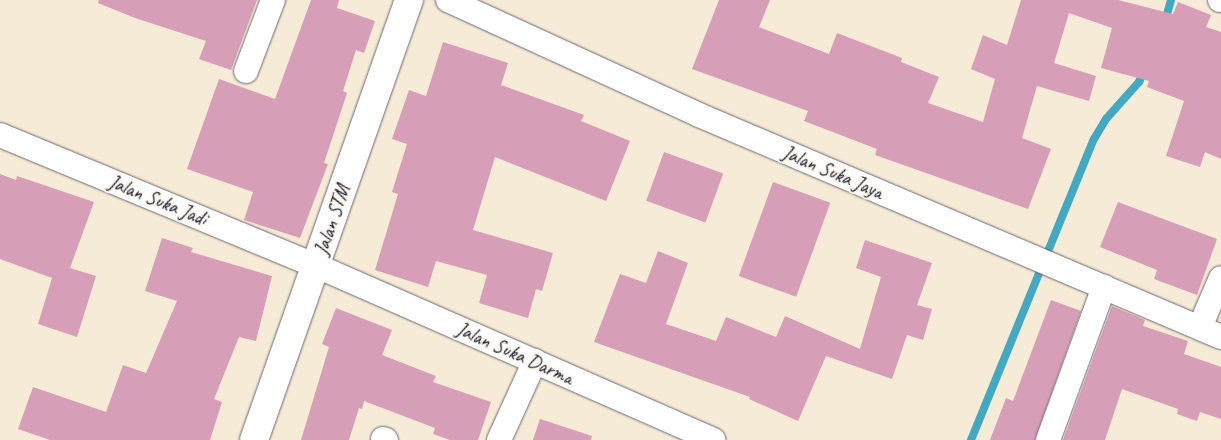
<!DOCTYPE html>
<style>
body{margin:0}
#map{position:relative;width:1221px;height:440px;overflow:hidden;background:#f6ebd6;font-family:Caveat,sans-serif}
div>[style]{position:absolute}
.stream>*{height:8px;margin:-4px;padding:0 4px;transform-origin:4px;border-radius:4px;background:#42a9c2}
.building>*{inset:0;background:#d79eb7;transform-origin:0 0}
.roads{filter:drop-shadow(0 0 1px #6c6871) drop-shadow(0 0 1px #6c6871)}
.minor>*{height:24px;margin:-12px;padding:0 12px;transform-origin:12px;border-radius:12px;background:#fff}
.tertiary>*{height:28px;margin:-14px;padding:0 14px;transform-origin:14px;border-radius:14px;background:#fff}
span{translate:-50% -50%;white-space:nowrap;text-align:center;line-height:1.15;-webkit-text-stroke:4px #fbf7ec;paint-order:stroke}
.street-label{font-size:20px;color:#22223b}
</style>
<div id="map">
<div class="stream">
<i style="left:1165px;top:21px;width:22px;rotate:-74deg"></i>
<i style="left:971px;top:440px;width:325px;rotate:-67.8deg"></i>
<i style="left:1094px;top:139px;width:23px;rotate:-59deg"></i>
<i style="left:1106px;top:119px;width:50px;rotate:-48.3deg"></i>
<i style="left:1139px;top:82px;width:12px;rotate:-66deg"></i>
</div>
<div class="building">
<i style="clip-path:polygon(99px 0,257px 0,231px 70px,199px 59px,206px 41px,135px 18px,98px 3px)"></i>
<i style="clip-path:polygon(311px 0,339px 0,337px 8px,375px 21px,364px 53px,356px 50px,343px 91px,347px 93px,324px 163px,328px 164px,300px 238px,244px 220px,253px 192px,187px 169px,219px 79px,275px 99px)"></i>
<i style="clip-path:polygon(719px 0,770px 0,759px 27px,829px 54px,837px 33px,902px 58px,901px 62px,939px 77px,928px 103px,983px 122px,995px 79px,971px 69px,983px 35px,1007px 45px,1021px 0,1118px 0,1173px 14px,1178px 2px,1211px 15px,1206px 27px,1221px 32px,1221px 159px,1205px 152px,1200px 167px,1166px 156px,1184px 101px,1147px 87px,1149px 81px,1101px 68px,1112px 28px,1069px 13px,1054px 63px,1096px 76px,1089px 101px,1037px 86px,1022px 138px,1051px 149px,1028px 209px,875px 155px,877px 149px,804px 121px,808px 111px,692px 69px)"></i>
<i style="clip-path:polygon(443px 42px,508px 63px,501px 85px,584px 115px,581px 121px,630px 141px,606px 201px,495px 157px,473px 230px,553px 253px,542px 291px,536px 289px,528px 318px,479px 303px,487px 275px,436px 261px,428px 287px,375px 270px,398px 194px,392px 192px,407px 144px,392px 139px,409px 90px,426px 96px)"></i>
<i style="left:664px;top:152px;width:63px;height:52px;rotate:20deg"></i>
<i style="clip-path:polygon(0 174px,16px 180px,17px 176px,94px 202px,70px 268px,96px 276px,77px 337px,38px 324px,52px 278px,0 259px)"></i>
<i style="left:773px;top:182px;width:61px;height:100px;rotate:20deg"></i>
<i style="clip-path:polygon(1118px 202px,1217px 239px,1197px 295px,1154px 279px,1157px 270px,1100px 247px)"></i>
<i style="clip-path:polygon(162px 238px,193px 248px,191px 252px,272px 276px,256px 341px,239px 337px,214px 399px,222px 402px,210px 440px,50px 440px,18px 429px,33px 387px,106px 412px,123px 365px,146px 373px,177px 301px,145px 291px)"></i>
<i style="clip-path:polygon(865px 240px,932px 263px,917px 305px,932px 309px,923px 340px,907px 335px,892px 379px,826px 356px,798px 421px,749px 399px,750px 397px,594px 342px,620px 274px,646px 283px,658px 251px,688px 263px,666px 324px,716px 341px,726px 317px,776px 337px,785px 316px,860px 349px,881px 277px,856px 268px)"></i>
<i style="clip-path:polygon(1051px 300px,1081px 311px,1035px 440px,990px 440px,1006px 398px,1013px 401px)"></i>
<i style="clip-path:polygon(1112px 306px,1145px 320px,1143px 326px,1188px 341px,1184px 354px,1221px 367px,1221px 419px,1200px 412px,1197px 421px,1177px 414px,1178px 409px,1122px 389px,1105px 440px,1063px 440px)"></i>
<i style="clip-path:polygon(336px 308px,392px 330px,382px 355px,436px 376px,433px 382px,491px 402px,478px 440px,450px 440px,433px 434px,435px 428px,364px 401px,362px 409px,359px 408px,349px 440px,301px 440px,329px 347px,322px 344px)"></i>
<i style="clip-path:polygon(540px 419px,592px 436px,591px 440px,533px 440px)"></i>
</div>
<div class="roads">
<div class="minor">
<i style="left:448px;top:0;width:276px;rotate:24.6deg"></i>
<i style="left:699px;top:115px;width:567px;rotate:23.04deg"></i>
<i style="left:1220px;top:0;width:1px"></i>
<i style="left:246px;top:71px;width:76px;rotate:-69.2deg"></i>
<i style="left:0;top:135px;width:343px;rotate:22.5deg"></i>
<i style="left:317px;top:266px;width:433px;rotate:23.7deg"></i>
<i style="left:1200px;top:327px;width:53px;rotate:-66.8deg"></i>
<i style="left:383px;top:439px;width:3px;rotate:18deg"></i>
<i style="left:499px;top:440px;width:87px;rotate:-65.5deg"></i>
<i style="left:1048px;top:440px;width:163px;rotate:-69.9deg"></i>
</div>
<div class="tertiary">
<i style="left:254px;top:440px;width:467px;rotate:-70.6deg"></i>
</div>
</div>
<div class="street-label">
<span style="left:833px;top:172px;rotate:23deg">Jalan Suka Jaya</span>
<span style="left:158px;top:200px;rotate:22deg">Jalan Suka Jadi</span>
<span style="left:332px;top:220px;rotate:-71deg">Jalan STM</span>
<span style="left:515px;top:353px;rotate:24deg">Jalan Suka Darma</span>
</div>
</div>
